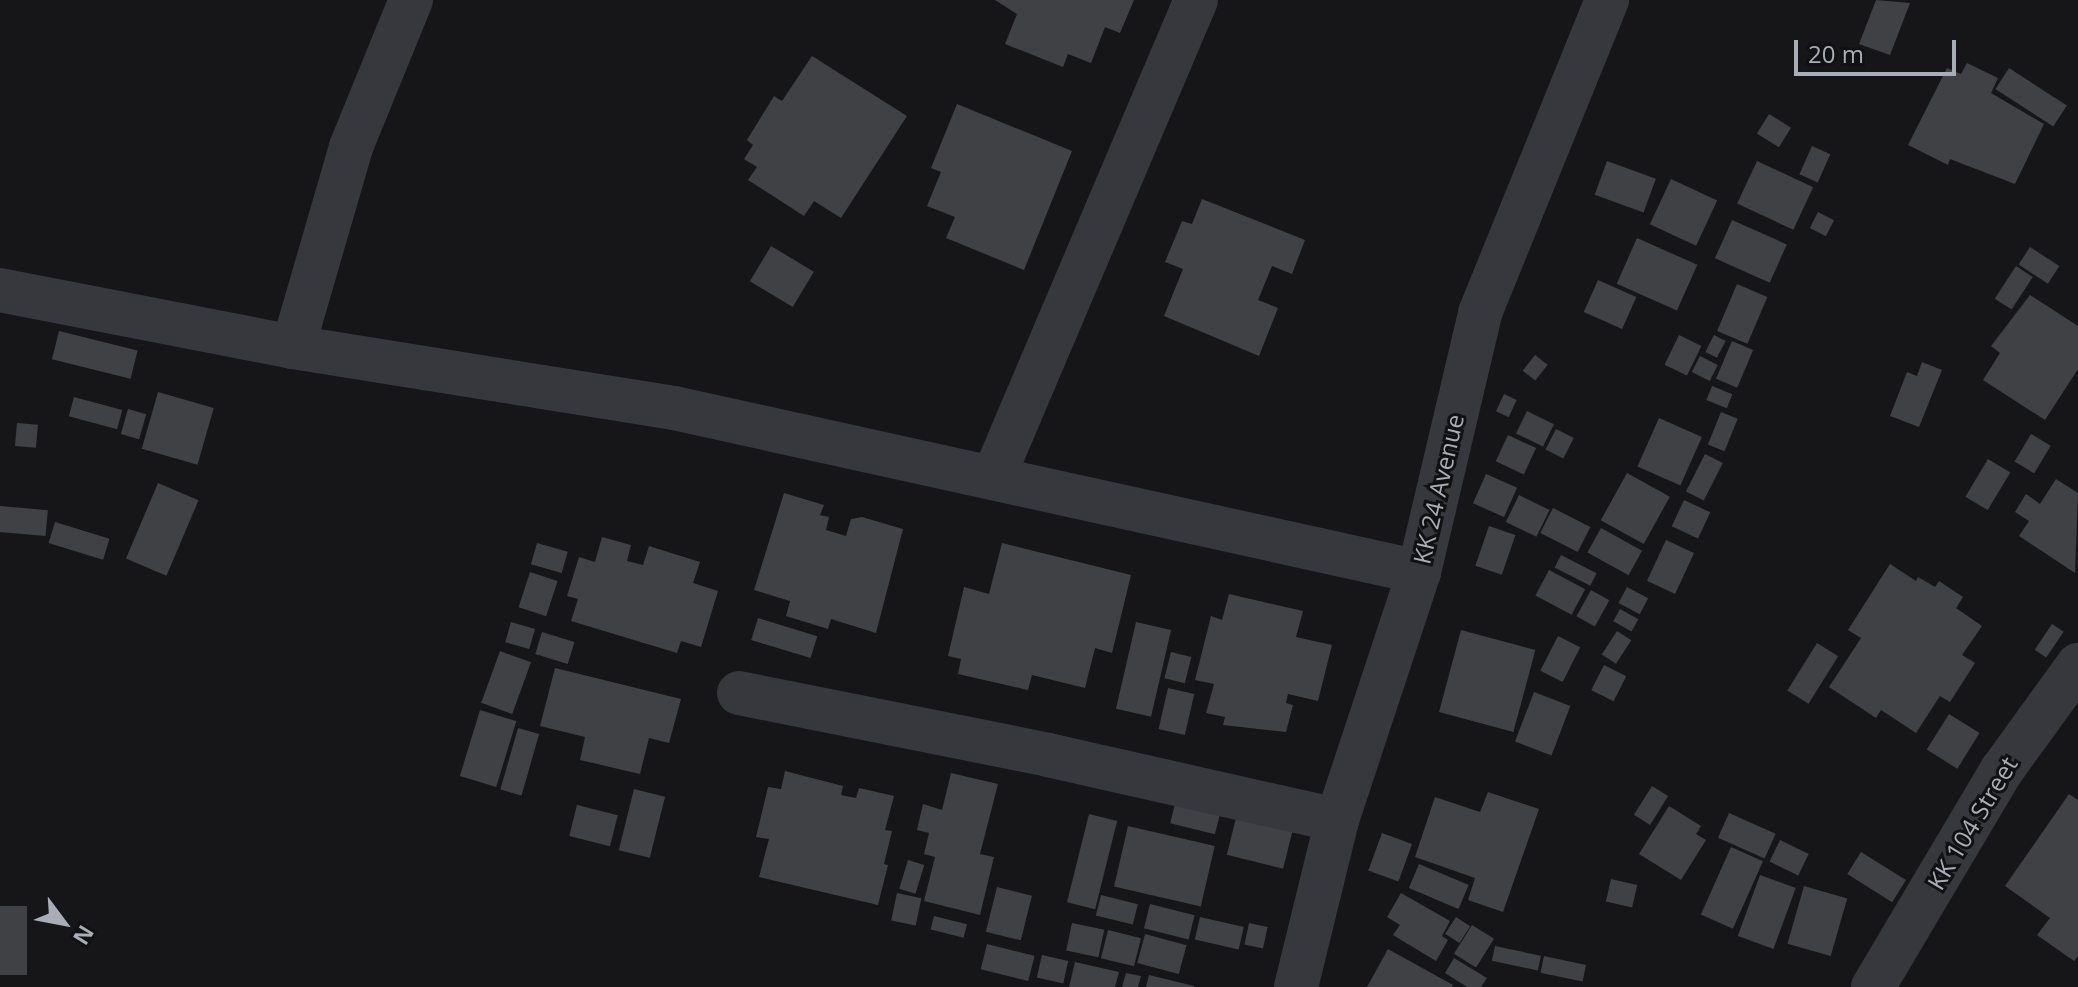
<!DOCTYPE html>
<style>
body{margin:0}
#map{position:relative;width:2078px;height:987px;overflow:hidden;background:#161618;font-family:"Open Sans",sans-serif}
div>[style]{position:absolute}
.building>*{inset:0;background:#404145;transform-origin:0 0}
.minor>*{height:44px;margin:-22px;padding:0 22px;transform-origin:22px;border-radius:22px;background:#37383d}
span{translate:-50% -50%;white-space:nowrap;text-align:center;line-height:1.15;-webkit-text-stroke:6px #111113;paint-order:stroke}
.street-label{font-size:24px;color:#a8adb8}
.north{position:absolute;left:24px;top:883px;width:80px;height:80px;-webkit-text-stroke:6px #111113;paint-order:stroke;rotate:122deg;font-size:22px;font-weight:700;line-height:32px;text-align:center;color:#a8adb8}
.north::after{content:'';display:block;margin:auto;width:28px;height:36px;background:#a8adb8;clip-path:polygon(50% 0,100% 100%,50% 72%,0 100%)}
.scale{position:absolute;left:1794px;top:40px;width:162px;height:36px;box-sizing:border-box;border:4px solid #a8adb8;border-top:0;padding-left:10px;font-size:24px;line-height:28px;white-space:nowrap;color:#a8adb8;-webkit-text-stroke:6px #111113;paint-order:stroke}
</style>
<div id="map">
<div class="building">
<i style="clip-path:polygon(995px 0,1134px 0,1120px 33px,1105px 27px,1091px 63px,1068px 54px,1063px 67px,1005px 44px,1017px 14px)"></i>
<i style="clip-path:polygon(1876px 0,1910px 3px,1890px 55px,1859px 44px)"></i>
<i style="clip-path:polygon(812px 56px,907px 116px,841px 218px,814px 201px,804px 216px,748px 180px,757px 167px,744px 159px,753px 145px,747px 140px,774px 96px,782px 101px)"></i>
<i style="clip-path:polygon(1967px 63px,1998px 78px,1991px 93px,2044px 124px,2015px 184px,1950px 159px,1948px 165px,1908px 145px,1947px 68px,1961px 74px)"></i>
<i style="left:2009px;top:68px;width:69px;height:25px;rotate:33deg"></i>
<i style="clip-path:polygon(957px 104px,1072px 151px,1024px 270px,946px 238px,955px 217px,927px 206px,941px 172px,931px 168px)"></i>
<i style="left:1769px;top:114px;width:26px;height:23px;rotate:32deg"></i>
<i style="left:1812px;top:146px;width:20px;height:31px;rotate:24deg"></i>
<i style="left:1607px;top:161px;width:52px;height:36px;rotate:20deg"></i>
<i style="left:1757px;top:161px;width:62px;height:47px;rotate:25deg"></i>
<i style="left:1671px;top:179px;width:51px;height:50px;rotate:25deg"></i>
<i style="clip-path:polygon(1202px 199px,1305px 240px,1292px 274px,1272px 266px,1258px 300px,1278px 308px,1259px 356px,1164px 316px,1183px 269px,1165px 262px,1182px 221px,1192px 224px)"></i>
<i style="left:1818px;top:212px;width:18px;height:18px;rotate:27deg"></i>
<i style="left:1732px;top:220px;width:60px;height:42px;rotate:24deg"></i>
<i style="left:1637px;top:238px;width:66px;height:50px;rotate:24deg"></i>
<i style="left:771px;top:246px;width:50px;height:41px;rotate:31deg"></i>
<i style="left:2030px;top:247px;width:35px;height:21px;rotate:33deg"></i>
<i style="left:2016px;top:266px;width:20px;height:39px;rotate:33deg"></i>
<i style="left:1598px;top:280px;width:42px;height:35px;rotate:24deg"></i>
<i style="left:1737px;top:284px;width:33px;height:51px;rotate:23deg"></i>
<i style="clip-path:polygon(2030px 295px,2078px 326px,2078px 369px,2045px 420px,1983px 380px,2000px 353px,1991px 346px)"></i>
<i style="left:59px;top:331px;width:81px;height:29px;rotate:14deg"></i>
<i style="left:1679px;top:335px;width:25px;height:33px;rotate:26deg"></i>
<i style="left:1714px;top:335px;width:13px;height:19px;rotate:27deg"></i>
<i style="left:1732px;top:341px;width:23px;height:41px;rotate:23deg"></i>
<i style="left:1535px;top:355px;width:16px;height:20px;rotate:38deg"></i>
<i style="left:1700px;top:356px;width:20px;height:18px;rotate:27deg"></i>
<i style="clip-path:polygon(1922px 362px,1942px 370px,1919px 427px,1890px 416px,1907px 372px,1917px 376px)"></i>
<i style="left:1712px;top:386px;width:22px;height:15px;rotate:22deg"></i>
<i style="left:158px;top:392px;width:58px;height:59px;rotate:16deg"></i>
<i style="left:1504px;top:394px;width:14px;height:19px;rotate:25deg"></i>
<i style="left:74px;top:397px;width:50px;height:20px;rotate:15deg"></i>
<i style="left:128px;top:409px;width:19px;height:26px;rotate:16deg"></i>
<i style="left:1527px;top:411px;width:30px;height:25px;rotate:26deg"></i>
<i style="left:1721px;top:412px;width:18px;height:35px;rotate:22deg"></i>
<i style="left:1659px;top:418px;width:47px;height:53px;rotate:24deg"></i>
<i style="left:17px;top:423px;width:21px;height:23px;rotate:5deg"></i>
<i style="left:1556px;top:429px;width:20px;height:23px;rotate:27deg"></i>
<i style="left:2031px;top:434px;width:23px;height:32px;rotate:31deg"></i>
<i style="left:1508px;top:435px;width:31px;height:29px;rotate:25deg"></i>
<i style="left:1705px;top:454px;width:20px;height:42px;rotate:27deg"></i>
<i style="left:1988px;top:459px;width:26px;height:44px;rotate:31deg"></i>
<i style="left:1627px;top:473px;width:49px;height:54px;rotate:29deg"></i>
<i style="left:1486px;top:474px;width:34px;height:32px;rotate:24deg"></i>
<i style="clip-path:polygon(2056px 479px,2078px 493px,2075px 573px,2019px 536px,2029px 521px,2015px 512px,2026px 494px,2040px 504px)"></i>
<i style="left:158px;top:483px;width:44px;height:82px;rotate:23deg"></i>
<i style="clip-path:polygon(784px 493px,824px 505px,820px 515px,829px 517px,826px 530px,846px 536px,851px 519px,862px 517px,903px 529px,876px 633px,831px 619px,828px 629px,786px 616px,790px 601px,754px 590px)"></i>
<i style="left:1519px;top:495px;width:34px;height:30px;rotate:26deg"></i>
<i style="left:1684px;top:500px;width:29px;height:29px;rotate:25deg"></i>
<i style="left:0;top:506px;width:48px;height:26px;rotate:5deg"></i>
<i style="left:1553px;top:508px;width:42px;height:28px;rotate:27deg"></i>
<i style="left:55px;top:522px;width:57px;height:22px;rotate:17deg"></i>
<i style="left:1489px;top:526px;width:28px;height:42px;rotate:19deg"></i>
<i style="left:1601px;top:528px;width:47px;height:28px;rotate:29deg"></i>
<i style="clip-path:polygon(602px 537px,631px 545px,627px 561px,643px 565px,649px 546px,700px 562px,693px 583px,718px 591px,701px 647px,681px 641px,677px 653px,571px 621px,578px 599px,567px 596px,579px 557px,595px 562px)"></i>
<i style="left:1666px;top:540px;width:31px;height:45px;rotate:25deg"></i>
<i style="left:537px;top:543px;width:32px;height:22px;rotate:16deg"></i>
<i style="clip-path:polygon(1002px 543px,1131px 575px,1112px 653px,1095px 648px,1085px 688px,1032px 675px,1028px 690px,958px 674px,961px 659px,948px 656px,964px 587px,989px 594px)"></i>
<i style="left:1561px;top:555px;width:40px;height:14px;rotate:27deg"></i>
<i style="clip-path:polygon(1890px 564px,1916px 581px,1918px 577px,1935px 587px,1939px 581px,1963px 597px,1956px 608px,1982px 626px,1962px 655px,1975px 663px,1950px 702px,1940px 696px,1916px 733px,1881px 710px,1876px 718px,1829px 687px,1861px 638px,1848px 630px)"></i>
<i style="left:1549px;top:570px;width:41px;height:29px;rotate:28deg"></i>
<i style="left:530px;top:572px;width:29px;height:37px;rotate:18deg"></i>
<i style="left:1627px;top:587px;width:24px;height:18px;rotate:28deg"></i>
<i style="left:1591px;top:590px;width:21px;height:30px;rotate:29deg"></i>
<i style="clip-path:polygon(1229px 594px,1303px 611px,1296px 637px,1332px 645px,1318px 701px,1288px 694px,1286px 703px,1293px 705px,1286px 732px,1223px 725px,1225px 717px,1206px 713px,1214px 684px,1195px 680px,1211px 616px,1222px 620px)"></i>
<i style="left:1620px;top:609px;width:21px;height:14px;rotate:29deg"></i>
<i style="left:758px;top:618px;width:62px;height:23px;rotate:17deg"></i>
<i style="left:511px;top:622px;width:25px;height:21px;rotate:16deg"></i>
<i style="left:1136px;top:622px;width:36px;height:89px;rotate:13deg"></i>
<i style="left:2052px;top:624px;width:14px;height:31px;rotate:34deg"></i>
<i style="left:1461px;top:630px;width:77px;height:85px;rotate:15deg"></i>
<i style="left:1617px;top:631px;width:17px;height:28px;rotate:33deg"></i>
<i style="left:542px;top:632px;width:34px;height:23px;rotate:17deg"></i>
<i style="left:1558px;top:636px;width:25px;height:39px;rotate:27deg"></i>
<i style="left:1817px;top:643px;width:25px;height:56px;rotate:32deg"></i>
<i style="left:500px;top:651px;width:33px;height:55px;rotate:20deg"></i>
<i style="left:1171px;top:652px;width:21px;height:27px;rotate:14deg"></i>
<i style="left:1604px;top:665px;width:25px;height:28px;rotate:27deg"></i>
<i style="clip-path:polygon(555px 668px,681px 699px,669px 743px,649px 738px,640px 774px,580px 760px,585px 737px,540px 726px)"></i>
<i style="left:1168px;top:688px;width:27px;height:42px;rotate:13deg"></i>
<i style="left:1534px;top:692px;width:39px;height:53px;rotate:21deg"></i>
<i style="left:480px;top:710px;width:38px;height:69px;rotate:17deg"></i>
<i style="left:1949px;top:714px;width:36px;height:42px;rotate:32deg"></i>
<i style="left:518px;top:728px;width:22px;height:64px;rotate:16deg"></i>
<i style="clip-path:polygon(785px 771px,843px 786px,841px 795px,856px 798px,859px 788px,894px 796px,885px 830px,892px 831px,884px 864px,888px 865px,878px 905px,759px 877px,769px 839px,756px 837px,768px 787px,781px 789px)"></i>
<i style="clip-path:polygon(951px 773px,998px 784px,980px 854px,994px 857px,980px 915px,924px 901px,935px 857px,924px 854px,929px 833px,917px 830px,923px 804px,942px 810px)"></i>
<i style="left:1652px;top:786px;width:19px;height:34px;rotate:32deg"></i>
<i style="left:634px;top:789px;width:32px;height:63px;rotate:14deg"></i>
<i style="clip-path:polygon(1488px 792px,1539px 809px,1503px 912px,1468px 900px,1475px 878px,1415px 857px,1435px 797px,1480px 812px)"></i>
<i style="clip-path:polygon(2069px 794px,2078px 800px,2078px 956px,2074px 961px,2037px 935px,2050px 918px,2005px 886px)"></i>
<i style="left:1177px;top:796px;width:46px;height:28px;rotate:14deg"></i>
<i style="left:577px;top:805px;width:42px;height:32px;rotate:14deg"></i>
<i style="clip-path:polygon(1669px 806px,1701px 826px,1696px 834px,1706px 840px,1681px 880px,1639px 854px)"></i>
<i style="left:1729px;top:813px;width:51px;height:27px;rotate:24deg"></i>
<i style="left:1089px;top:814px;width:29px;height:91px;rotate:14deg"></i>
<i style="left:1237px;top:814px;width:58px;height:42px;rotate:14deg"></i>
<i style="left:1128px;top:826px;width:89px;height:62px;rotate:13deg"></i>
<i style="left:1382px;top:833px;width:32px;height:40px;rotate:20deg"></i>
<i style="left:1780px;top:840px;width:32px;height:24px;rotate:26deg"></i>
<i style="left:1731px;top:847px;width:35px;height:74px;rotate:24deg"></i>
<i style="left:1861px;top:852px;width:53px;height:26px;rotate:32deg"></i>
<i style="left:908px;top:860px;width:17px;height:30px;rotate:17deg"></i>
<i style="left:1419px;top:864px;width:54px;height:26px;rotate:23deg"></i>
<i style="left:1760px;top:875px;width:38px;height:65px;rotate:20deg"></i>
<i style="left:1611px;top:879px;width:27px;height:23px;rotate:13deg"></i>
<i style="left:1804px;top:886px;width:45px;height:60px;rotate:16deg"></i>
<i style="left:997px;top:887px;width:36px;height:46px;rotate:14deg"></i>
<i style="left:897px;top:893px;width:25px;height:28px;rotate:12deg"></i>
<i style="clip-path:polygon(1401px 893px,1450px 921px,1442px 936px,1448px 940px,1436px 961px,1393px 935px,1400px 925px,1387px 917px)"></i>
<i style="left:1101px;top:895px;width:38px;height:21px;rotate:14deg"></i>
<i style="left:1150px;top:904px;width:46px;height:25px;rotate:14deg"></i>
<i style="left:0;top:906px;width:27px;height:69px"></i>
<i style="left:934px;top:916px;width:34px;height:14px;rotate:14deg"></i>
<i style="left:1200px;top:917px;width:45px;height:23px;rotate:13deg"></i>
<i style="left:1456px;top:917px;width:17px;height:20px;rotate:33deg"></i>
<i style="left:1072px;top:923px;width:33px;height:28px;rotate:12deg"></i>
<i style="left:1249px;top:923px;width:19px;height:22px;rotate:12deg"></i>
<i style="left:1472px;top:925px;width:26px;height:34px;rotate:32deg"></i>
<i style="left:1108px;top:930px;width:34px;height:29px;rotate:14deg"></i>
<i style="left:1145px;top:934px;width:43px;height:30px;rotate:15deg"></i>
<i style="left:987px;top:944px;width:49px;height:26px;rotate:14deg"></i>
<i style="left:1495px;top:946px;width:47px;height:15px;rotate:12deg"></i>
<i style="clip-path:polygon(1388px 949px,1453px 985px,1452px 987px,1367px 987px)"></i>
<i style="left:1042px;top:955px;width:27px;height:23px;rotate:13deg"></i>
<i style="left:1544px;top:956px;width:43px;height:17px;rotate:12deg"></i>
<i style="clip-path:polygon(1454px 958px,1487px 978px,1481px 987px,1467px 987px,1445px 973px)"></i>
<i style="clip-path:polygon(1075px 962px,1119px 972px,1115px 987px,1069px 987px)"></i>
<i style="clip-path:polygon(1126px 973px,1141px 976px,1138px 987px,1122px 987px)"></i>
<i style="clip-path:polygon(1149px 975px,1194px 986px,1194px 987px,1146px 987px)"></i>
</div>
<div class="minor">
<i style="left:0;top:290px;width:298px;rotate:11deg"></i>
<i style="left:293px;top:347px;width:386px;rotate:9.1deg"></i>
<i style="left:674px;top:408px;width:763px;rotate:12.41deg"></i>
<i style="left:293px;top:347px;width:208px;rotate:-73.8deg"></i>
<i style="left:351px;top:147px;width:159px;rotate:-67.8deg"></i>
<i style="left:993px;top:478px;width:519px;rotate:-66.99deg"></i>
<i style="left:739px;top:693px;width:315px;rotate:11.3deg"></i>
<i style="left:1048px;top:755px;width:296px;rotate:12.7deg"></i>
<i style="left:1296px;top:987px;width:172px;rotate:-76.2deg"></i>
<i style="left:1337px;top:820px;width:261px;rotate:-71.7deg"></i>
<i style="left:1419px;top:572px;width:266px;rotate:-76.7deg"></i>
<i style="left:1480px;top:313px;width:338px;rotate:-67.9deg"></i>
<i style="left:1873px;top:987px;width:252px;rotate:-59.3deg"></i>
<i style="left:2002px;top:770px;width:130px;rotate:-54.1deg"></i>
</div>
<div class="street-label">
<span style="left:1438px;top:489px;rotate:-77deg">KK 24 Avenue</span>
<span style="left:1972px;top:823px;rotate:-59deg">KK 104 Street</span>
</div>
<div class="north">N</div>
<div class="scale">20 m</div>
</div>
